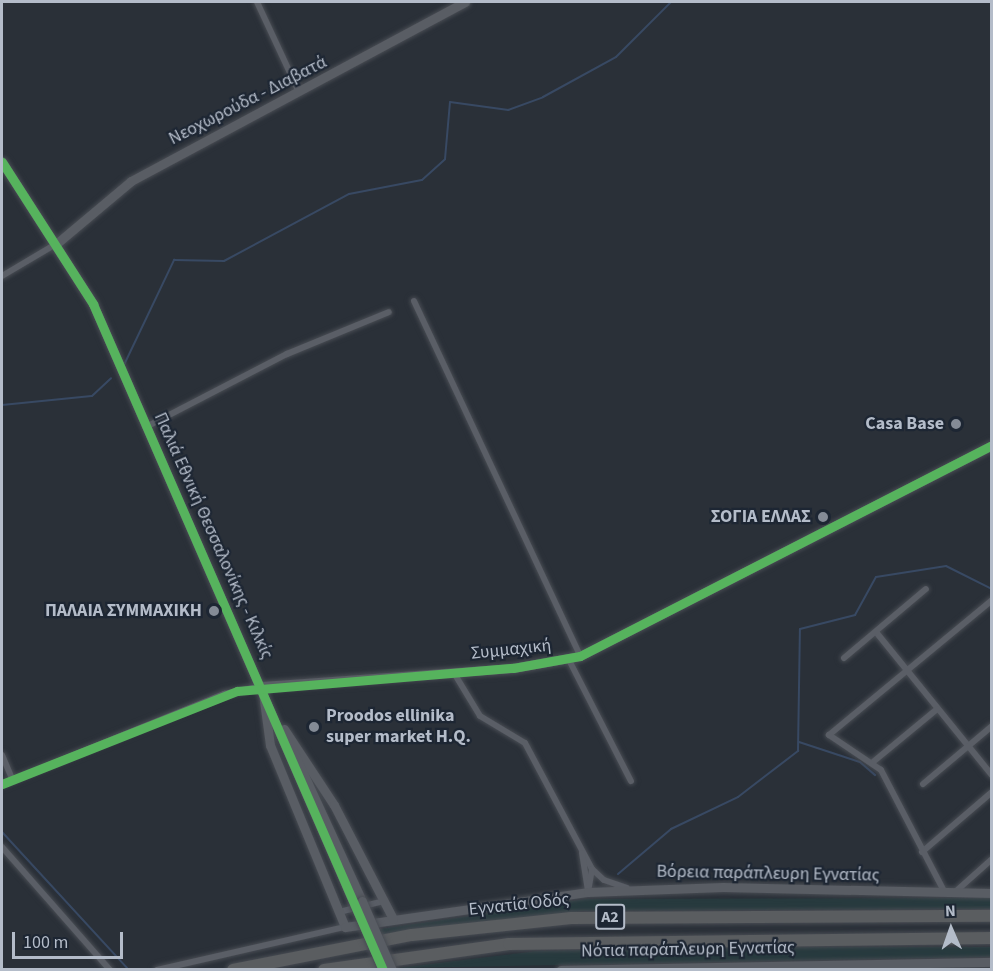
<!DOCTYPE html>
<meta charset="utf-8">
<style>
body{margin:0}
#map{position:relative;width:993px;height:971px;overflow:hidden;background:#2a3038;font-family:"Source Sans 3",sans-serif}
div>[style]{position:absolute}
.green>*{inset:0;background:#273a3e}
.stream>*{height:2px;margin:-1px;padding:0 1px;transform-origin:1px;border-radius:1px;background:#384963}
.roads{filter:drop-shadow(0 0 2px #484c53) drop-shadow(0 0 2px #484c53)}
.street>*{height:6px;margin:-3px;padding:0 3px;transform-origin:3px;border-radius:3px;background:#5a5e66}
.secondary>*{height:9px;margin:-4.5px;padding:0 4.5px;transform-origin:4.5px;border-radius:4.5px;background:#595d64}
.highway>*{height:12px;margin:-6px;padding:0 6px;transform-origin:6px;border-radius:6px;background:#5a5d60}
.bridges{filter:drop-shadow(0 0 2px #484c53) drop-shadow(0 0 2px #484c53)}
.secondary-bridge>*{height:9px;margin:-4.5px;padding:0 4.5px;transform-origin:4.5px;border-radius:4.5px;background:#595d64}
.cycleway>*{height:9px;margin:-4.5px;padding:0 4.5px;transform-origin:4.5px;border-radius:4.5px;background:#56b35d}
.dots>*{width:16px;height:16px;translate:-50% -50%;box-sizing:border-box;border:3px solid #1d2633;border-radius:50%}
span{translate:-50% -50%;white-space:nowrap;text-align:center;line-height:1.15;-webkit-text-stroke:4.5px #1d2633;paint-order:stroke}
.shield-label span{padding:2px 4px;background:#1d2633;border:2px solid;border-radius:4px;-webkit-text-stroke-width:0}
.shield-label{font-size:16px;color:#b4bcc9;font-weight:700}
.street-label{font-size:18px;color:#b4bcc9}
.poi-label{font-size:18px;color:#b4bcc9;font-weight:700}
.right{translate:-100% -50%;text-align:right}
.left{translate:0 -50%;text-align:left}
.frame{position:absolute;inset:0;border:3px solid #b4bcc9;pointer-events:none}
.north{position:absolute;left:921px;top:899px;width:60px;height:60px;-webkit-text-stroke:4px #1d2633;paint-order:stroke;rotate:358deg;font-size:16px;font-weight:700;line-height:24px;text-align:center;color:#b4bcc9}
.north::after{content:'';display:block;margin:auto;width:21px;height:27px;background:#b4bcc9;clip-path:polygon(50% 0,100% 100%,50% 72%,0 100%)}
.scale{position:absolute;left:12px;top:932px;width:111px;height:27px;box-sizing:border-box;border:3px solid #b4bcc9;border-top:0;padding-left:8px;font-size:18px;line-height:21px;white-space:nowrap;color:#b4bcc9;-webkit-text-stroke:4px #1d2633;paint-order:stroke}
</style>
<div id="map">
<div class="green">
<i style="clip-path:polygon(991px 898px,991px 909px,582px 911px,383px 936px,380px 929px,585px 899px)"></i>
<i style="clip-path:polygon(703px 947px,992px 947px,991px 957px,398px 968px,537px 951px)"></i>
</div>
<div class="stream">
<i style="left:123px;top:367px;width:119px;rotate:-64.5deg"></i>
<i style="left:174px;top:260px;width:50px;rotate:1.1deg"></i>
<i style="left:224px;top:261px;width:142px;rotate:-28.2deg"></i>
<i style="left:349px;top:194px;width:74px;rotate:-10.9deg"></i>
<i style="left:422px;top:180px;width:31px;rotate:-42deg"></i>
<i style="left:445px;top:159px;width:57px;rotate:-85deg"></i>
<i style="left:450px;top:102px;width:59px;rotate:7.9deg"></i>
<i style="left:508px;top:110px;width:37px;rotate:-20deg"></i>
<i style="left:543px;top:97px;width:83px;rotate:-28.7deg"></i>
<i style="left:616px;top:57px;width:78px;rotate:-45deg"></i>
<i style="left:2px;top:405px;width:90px;rotate:-5.7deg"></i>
<i style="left:92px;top:396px;width:26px;rotate:-43deg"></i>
<i style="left:799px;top:742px;width:64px;rotate:18.2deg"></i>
<i style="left:860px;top:762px;width:20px;rotate:41deg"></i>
<i style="left:2px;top:832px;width:185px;rotate:47.4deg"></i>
<i style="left:618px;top:874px;width:70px;rotate:-40.3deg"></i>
<i style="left:671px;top:829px;width:74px;rotate:-25.5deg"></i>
<i style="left:738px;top:797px;width:76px;rotate:-37.5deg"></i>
<i style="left:798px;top:751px;width:122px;rotate:-89.1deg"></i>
<i style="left:800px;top:629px;width:57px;rotate:-14.3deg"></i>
<i style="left:855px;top:615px;width:43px;rotate:-61.1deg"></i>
<i style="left:876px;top:577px;width:71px;rotate:-8.9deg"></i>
<i style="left:946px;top:566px;width:51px;rotate:26.6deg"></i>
</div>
<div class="roads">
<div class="street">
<i style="left:257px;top:2px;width:99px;rotate:65deg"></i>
<i style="left:2px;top:276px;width:63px;rotate:-30.7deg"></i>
<i style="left:414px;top:301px;width:392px;rotate:64.9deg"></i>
<i style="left:146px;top:427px;width:159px;rotate:-27.4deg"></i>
<i style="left:287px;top:354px;width:110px;rotate:-22.4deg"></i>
<i style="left:876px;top:632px;width:184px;rotate:51deg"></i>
<i style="left:844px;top:658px;width:107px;rotate:-40.1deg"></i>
<i style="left:569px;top:660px;width:136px;rotate:62.9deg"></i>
<i style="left:454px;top:673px;width:50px;rotate:58.8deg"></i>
<i style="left:480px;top:716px;width:52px;rotate:31deg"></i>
<i style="left:525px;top:743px;width:143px;rotate:62deg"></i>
<i style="left:592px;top:869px;width:16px;rotate:43deg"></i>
<i style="left:604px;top:880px;width:24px;rotate:19deg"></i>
<i style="left:2px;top:755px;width:26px;rotate:67deg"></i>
<i style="left:873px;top:762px;width:83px;rotate:-39.6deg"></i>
<i style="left:2px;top:784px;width:240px;rotate:-22.1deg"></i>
<i style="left:224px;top:694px;width:39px;rotate:-12deg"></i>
<i style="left:923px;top:784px;width:90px;rotate:-40deg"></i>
<i style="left:2px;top:847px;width:164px;rotate:48.7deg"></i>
<i style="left:922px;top:852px;width:92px;rotate:-40.6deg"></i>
<i style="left:582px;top:853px;width:39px;rotate:81deg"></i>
<i style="left:588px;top:892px;width:23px;rotate:-80deg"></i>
<i style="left:945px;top:893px;width:139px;rotate:-117.5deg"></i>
<i style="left:881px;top:770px;width:63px;rotate:-146.1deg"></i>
<i style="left:829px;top:735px;width:212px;rotate:-39.6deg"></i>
<i style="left:954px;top:893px;width:51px;rotate:-41.8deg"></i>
<i style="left:339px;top:912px;width:46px;rotate:-13.7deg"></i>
<i style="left:157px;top:970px;width:193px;rotate:-12.9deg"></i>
</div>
<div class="secondary">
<i style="left:2px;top:162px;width:169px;rotate:57.3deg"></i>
<i style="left:93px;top:304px;width:654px;rotate:66.49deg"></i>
<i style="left:56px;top:244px;width:98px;rotate:-40deg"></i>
<i style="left:131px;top:181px;width:379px;rotate:-28.2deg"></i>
<i style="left:262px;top:686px;width:60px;rotate:82.3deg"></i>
<i style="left:270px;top:745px;width:197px;rotate:67.6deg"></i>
<i style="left:345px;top:927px;width:246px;rotate:-8.2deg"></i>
<i style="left:588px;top:892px;width:135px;rotate:-2.1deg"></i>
<i style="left:723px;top:887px;width:269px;rotate:1.3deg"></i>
<i style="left:262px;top:686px;width:252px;rotate:-4.1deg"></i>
<i style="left:513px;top:668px;width:68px;rotate:-10.2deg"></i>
<i style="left:580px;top:656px;width:463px;rotate:-27.1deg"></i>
<i style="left:284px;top:729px;width:91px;rotate:56.7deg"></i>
<i style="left:334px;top:805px;width:128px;rotate:62.6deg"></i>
<i style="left:293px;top:751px;width:165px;rotate:65.3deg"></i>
<i style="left:561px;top:970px;width:431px;rotate:-1.1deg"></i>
</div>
<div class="highway">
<i style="left:233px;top:970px;width:182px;rotate:-11.1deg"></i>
<i style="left:412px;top:935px;width:160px;rotate:-6.1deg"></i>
<i style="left:571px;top:918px;width:421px;rotate:-0.3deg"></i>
<i style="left:324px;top:970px;width:187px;rotate:-8deg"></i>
<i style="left:509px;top:944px;width:483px;rotate:-0.7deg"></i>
</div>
</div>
<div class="bridges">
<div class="secondary-bridge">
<i style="left:362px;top:901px;width:75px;rotate:66.5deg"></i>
<i style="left:354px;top:904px;width:72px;rotate:66.3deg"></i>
</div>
</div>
<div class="cycleway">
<i style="left:2px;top:162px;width:169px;rotate:57.3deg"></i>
<i style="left:93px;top:304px;width:726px;rotate:66.47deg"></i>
<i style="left:2px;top:784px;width:253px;rotate:-21.6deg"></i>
<i style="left:237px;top:691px;width:277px;rotate:-4.8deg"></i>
<i style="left:513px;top:668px;width:68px;rotate:-10.2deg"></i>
<i style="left:580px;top:656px;width:463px;rotate:-27.1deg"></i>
</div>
<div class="dots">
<i style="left:956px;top:424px;background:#848b96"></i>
<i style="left:823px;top:517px;background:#848b96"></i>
<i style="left:214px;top:611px;background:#848b96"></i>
<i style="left:314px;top:727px;background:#848b96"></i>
</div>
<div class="shield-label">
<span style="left:610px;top:917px">Α2</span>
</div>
<div class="street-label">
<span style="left:248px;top:101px;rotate:-27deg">Νεοχωρούδα - Διαβατά</span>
<span style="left:213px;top:536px;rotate:66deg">Παλιά Εθνική Θεσσαλονίκης - Κιλκίς</span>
<span style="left:511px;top:650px;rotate:-6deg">Συμμαχική</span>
<span style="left:768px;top:874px;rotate:1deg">Βόρεια παράπλευρη Εγνατίας</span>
<span style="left:519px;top:905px;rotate:-6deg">Εγνατία Οδός</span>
<span style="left:688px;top:950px;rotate:-1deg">Νότια παράπλευρη Εγνατίας</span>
</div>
<div class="poi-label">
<span class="right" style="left:944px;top:424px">Casa Base</span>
<span class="right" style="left:811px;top:517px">ΣΟΓΙΑ ΕΛΛΑΣ</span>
<span class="right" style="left:202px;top:611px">ΠΑΛΑΙΑ ΣΥΜΜΑΧΙΚΗ</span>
<span class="left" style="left:326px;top:727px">Proodos ellinika<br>super market H.Q.</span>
</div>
<div class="frame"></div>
<div class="north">N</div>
<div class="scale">100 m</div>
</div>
